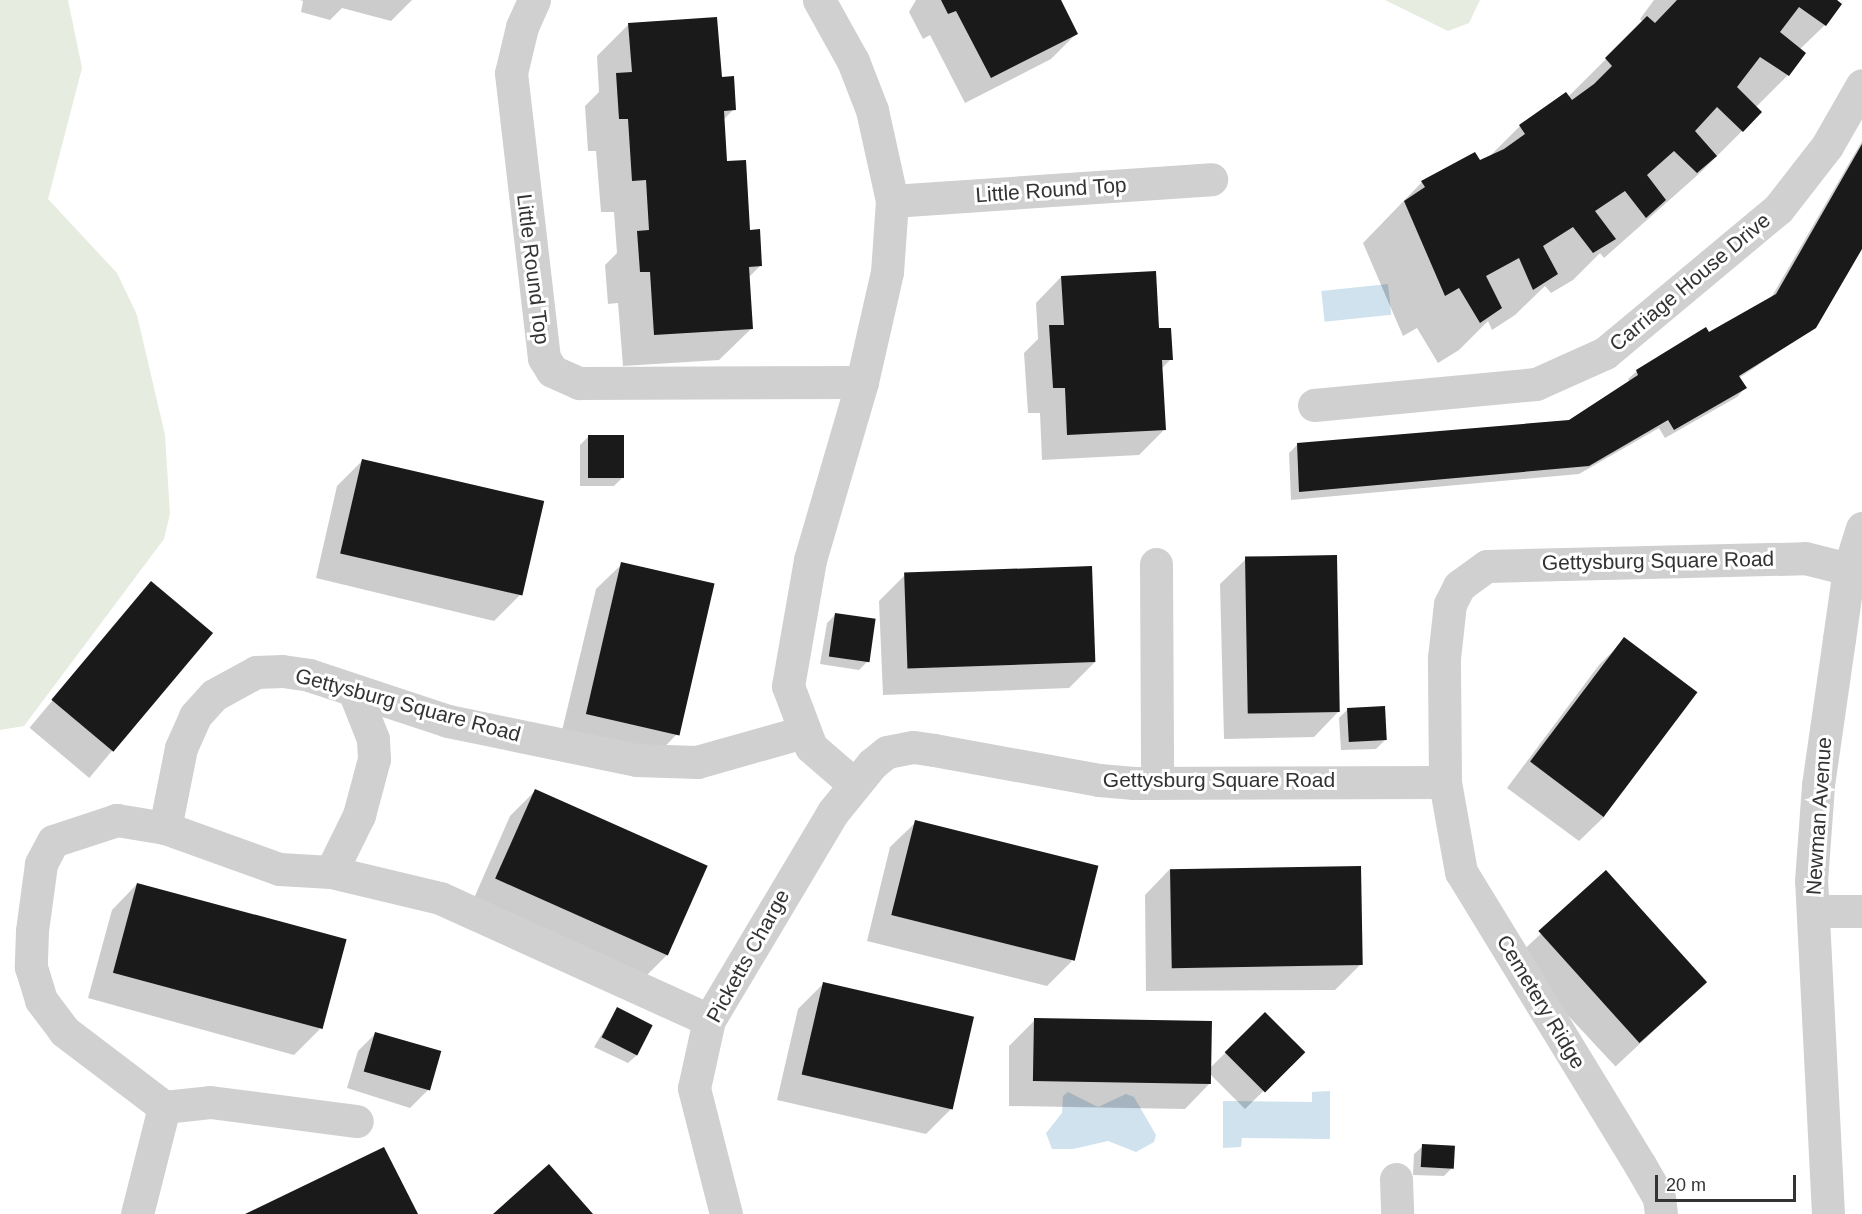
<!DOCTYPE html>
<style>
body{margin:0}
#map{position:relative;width:1862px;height:1214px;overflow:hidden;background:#fff;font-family:Arial,sans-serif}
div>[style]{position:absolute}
.green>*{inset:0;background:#e6ecdf}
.water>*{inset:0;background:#cfe2ee;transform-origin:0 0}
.shadow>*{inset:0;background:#0003;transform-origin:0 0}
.building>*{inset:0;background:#1a1a1a;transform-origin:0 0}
.minor>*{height:33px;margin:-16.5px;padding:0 16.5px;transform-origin:16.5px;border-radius:16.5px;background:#d0d0d0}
span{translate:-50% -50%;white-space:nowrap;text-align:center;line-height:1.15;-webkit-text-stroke:6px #fff;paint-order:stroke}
.street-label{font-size:21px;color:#333}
.scale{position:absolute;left:1655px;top:1175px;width:141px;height:27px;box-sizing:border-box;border:3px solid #333;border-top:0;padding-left:8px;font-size:18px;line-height:21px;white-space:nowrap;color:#333;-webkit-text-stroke:4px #fff;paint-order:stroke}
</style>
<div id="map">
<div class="green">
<i style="clip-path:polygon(0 0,68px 0,82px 68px,48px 199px,117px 273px,137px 315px,165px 435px,170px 514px,164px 539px,24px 726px,0 730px)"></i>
<i style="clip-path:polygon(1385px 0,1480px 0,1469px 23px,1448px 31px)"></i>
</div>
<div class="water">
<i style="left:1388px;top:284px;width:31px;height:67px;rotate:84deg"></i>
<i style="clip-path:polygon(1330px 1091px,1330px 1139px,1242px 1138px,1241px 1147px,1223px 1148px,1223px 1101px,1312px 1102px,1312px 1092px)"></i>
<i style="clip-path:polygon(1068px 1092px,1098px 1107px,1126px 1094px,1134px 1097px,1156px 1135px,1154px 1142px,1136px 1152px,1108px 1141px,1073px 1149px,1052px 1149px,1046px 1133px,1062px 1113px,1063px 1096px)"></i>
</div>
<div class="shadow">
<i style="clip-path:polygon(300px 0,412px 0,391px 21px,342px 8px,330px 20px,301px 12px,303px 1px)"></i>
<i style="clip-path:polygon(916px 0,1059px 0,1076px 34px,1051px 59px,965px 103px,930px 35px,923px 39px,909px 12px)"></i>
<i style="clip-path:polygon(1654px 0,1834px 0,1825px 25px,1799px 50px,1804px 53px,1788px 75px,1755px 108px,1742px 131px,1701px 172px,1604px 258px,1600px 253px,1573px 280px,1551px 293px,1545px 286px,1515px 315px,1492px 330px,1488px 321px,1459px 350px,1438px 363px,1417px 328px,1403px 336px,1363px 243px,1422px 182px,1487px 159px,1520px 126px,1565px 94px,1568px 97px,1643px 22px,1640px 19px)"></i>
<i style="clip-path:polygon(629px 24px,721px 79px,734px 109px,723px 120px,726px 162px,761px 265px,748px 278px,752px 328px,719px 360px,623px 366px,618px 303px,608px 304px,605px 265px,617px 253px,614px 212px,601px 212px,596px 151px,588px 151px,585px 106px,599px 92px,597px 56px)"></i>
<i style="clip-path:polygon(1862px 141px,1862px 246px,1815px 327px,1739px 378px,1745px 388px,1737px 397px,1665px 438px,1659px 428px,1579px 474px,1291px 500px,1289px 453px,1298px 444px,1570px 422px,1630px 383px,1628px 379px,1637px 371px,1771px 298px)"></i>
<i style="clip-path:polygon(1061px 277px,1157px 330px,1171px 359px,1161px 369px,1164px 430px,1139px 455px,1042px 460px,1040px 413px,1028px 413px,1024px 353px,1038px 339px,1036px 303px)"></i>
<i style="clip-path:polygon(588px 437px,623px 477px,614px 486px,580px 486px,580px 445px)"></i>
<i style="clip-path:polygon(363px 460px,520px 595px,494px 621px,316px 578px,337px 486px)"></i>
<i style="clip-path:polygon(1246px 559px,1339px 711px,1314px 737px,1224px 739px,1220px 584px)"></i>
<i style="clip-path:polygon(622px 564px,676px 735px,651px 761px,560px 739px,596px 589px)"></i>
<i style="clip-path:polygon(905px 575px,1095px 662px,1069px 688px,883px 695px,879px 601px)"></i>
<i style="left:151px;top:583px;width:78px;height:189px;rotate:40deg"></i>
<i style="clip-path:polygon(836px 614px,868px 661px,859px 670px,820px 664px,827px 623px)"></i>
<i style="clip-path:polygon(1625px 639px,1605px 816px,1579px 841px,1507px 788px,1599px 665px)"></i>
<i style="clip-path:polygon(1348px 709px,1385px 740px,1376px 749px,1341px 750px,1339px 718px)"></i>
<i style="clip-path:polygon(535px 791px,667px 955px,642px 980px,471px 905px,510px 816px)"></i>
<i style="clip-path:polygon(916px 822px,1072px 961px,1047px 986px,867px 941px,890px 847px)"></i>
<i style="clip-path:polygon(1170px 869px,1360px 965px,1335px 990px,1146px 991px,1145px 895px)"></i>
<i style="left:1606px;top:873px;width:148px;height:125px;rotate:47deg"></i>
<i style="clip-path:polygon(137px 884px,320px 1029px,294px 1055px,88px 998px,112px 910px)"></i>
<i style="clip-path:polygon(824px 983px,951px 1109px,926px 1134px,777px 1100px,798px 1009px)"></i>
<i style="clip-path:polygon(617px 1009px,637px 1055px,628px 1063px,594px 1047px)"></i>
<i style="clip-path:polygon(1265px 1014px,1303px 1052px,1245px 1109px,1210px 1074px,1210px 1083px,1185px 1109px,1009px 1106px,1009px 1046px,1035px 1020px,1210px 1068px)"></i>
<i style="clip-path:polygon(376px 1033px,428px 1090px,410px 1108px,347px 1088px,358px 1051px)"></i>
<i style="clip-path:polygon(1423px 1146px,1452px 1168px,1444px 1176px,1413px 1175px,1414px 1154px)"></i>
</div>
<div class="building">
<i style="clip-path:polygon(941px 0,1061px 0,1078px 34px,991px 78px,956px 11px,948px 14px)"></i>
<i style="clip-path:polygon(1677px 0,1837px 0,1842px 4px,1826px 26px,1799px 7px,1780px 32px,1806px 53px,1789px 76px,1760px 57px,1737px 87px,1762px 112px,1743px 132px,1717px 107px,1695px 131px,1717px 156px,1697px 173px,1674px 151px,1647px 175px,1666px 200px,1646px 218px,1625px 191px,1595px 211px,1616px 239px,1593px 253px,1573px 227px,1543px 246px,1558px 274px,1533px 290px,1519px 258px,1486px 276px,1502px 308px,1480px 323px,1459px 288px,1445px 296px,1404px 201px,1425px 187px,1421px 181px,1475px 152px,1480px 160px,1504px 149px,1525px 134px,1519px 125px,1566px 92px,1572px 100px,1594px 84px,1612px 66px,1605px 58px,1647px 16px,1655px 23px)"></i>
<i style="clip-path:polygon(717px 17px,722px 77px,734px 76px,736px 110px,724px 111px,727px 161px,746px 160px,750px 230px,760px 229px,762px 266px,749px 267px,753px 329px,654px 335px,650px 272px,640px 272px,637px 231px,649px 230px,646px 180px,632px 181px,628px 119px,619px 119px,616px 73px,632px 72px,628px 23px)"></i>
<i style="clip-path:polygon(1862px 144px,1862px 249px,1816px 328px,1739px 376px,1747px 388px,1674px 430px,1668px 420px,1589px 466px,1299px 492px,1297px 443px,1569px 420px,1638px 375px,1636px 370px,1706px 327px,1709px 332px,1776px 294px)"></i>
<i style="clip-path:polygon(1156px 271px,1159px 328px,1171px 328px,1173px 360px,1162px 360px,1166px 430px,1067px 435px,1065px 388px,1053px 388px,1049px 325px,1064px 325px,1061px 276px)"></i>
<i style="left:588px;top:435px;width:36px;height:43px"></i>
<i style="left:362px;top:459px;width:187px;height:97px;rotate:13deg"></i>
<i style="left:1337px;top:555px;width:157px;height:92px;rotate:89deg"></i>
<i style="left:621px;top:562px;width:96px;height:156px;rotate:13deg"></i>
<i style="left:1092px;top:566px;width:96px;height:188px;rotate:88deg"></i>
<i style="left:151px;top:581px;width:81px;height:155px;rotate:40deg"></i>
<i style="left:835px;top:613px;width:41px;height:44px;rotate:8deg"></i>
<i style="left:1624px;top:637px;width:92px;height:156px;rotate:37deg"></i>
<i style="left:1385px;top:706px;width:34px;height:38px;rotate:87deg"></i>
<i style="left:535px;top:789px;width:189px;height:98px;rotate:24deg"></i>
<i style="left:915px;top:820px;width:189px;height:98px;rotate:14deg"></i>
<i style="left:1361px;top:866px;width:99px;height:191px;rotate:89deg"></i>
<i style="left:1606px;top:870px;width:151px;height:91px;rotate:48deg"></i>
<i style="left:137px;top:883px;width:217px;height:93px;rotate:15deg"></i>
<i style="left:823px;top:982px;width:155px;height:95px;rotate:13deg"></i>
<i style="left:617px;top:1007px;width:40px;height:34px;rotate:27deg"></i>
<i style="left:1265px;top:1012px;width:57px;height:57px;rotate:45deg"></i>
<i style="left:1034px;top:1018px;width:178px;height:63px;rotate:1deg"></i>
<i style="left:375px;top:1032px;width:69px;height:41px;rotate:16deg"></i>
<i style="left:1422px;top:1144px;width:33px;height:23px;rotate:3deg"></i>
<i style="clip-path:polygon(384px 1147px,418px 1214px,245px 1214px)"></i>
<i style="clip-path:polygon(549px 1164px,593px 1214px,493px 1214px)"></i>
</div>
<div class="minor">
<i style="left:534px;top:0;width:30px;rotate:114deg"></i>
<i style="left:522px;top:27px;width:47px;rotate:103.4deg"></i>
<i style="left:511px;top:73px;width:287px;rotate:83.4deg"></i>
<i style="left:544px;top:358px;width:15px;rotate:58deg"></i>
<i style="left:552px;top:371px;width:30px;rotate:24deg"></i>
<i style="left:579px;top:383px;width:283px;rotate:-0.2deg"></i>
<i style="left:819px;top:0;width:70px;rotate:60.9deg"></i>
<i style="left:853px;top:61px;width:53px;rotate:68.8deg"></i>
<i style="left:872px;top:110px;width:93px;rotate:77.6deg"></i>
<i style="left:892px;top:201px;width:71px;rotate:94deg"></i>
<i style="left:887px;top:272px;width:113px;rotate:102.8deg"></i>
<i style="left:862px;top:382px;width:185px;rotate:106.3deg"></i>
<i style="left:810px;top:560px;width:128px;rotate:99.9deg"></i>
<i style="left:788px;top:686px;width:65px;rotate:69.3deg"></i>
<i style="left:811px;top:747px;width:58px;rotate:40.8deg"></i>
<i style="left:892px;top:201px;width:320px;rotate:-3.9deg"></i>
<i style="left:1314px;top:405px;width:223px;rotate:-5.4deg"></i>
<i style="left:1536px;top:384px;width:76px;rotate:-24.2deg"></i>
<i style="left:1605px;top:353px;width:225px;rotate:-39.8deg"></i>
<i style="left:1778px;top:209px;width:80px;rotate:-52.1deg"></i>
<i style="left:1827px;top:146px;width:70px;rotate:-60.2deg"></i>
<i style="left:1156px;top:564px;width:219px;rotate:89.7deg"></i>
<i style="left:165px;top:828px;width:49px;rotate:-170.5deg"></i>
<i style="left:117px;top:820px;width:67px;rotate:161.8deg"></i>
<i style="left:53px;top:841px;width:26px;rotate:118deg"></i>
<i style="left:41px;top:864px;width:68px;rotate:97.7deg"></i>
<i style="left:32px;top:931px;width:36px;rotate:92deg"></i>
<i style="left:31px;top:967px;width:34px;rotate:73deg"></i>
<i style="left:41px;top:1000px;width:39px;rotate:53deg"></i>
<i style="left:64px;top:1031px;width:126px;rotate:37.2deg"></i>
<i style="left:164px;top:1107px;width:46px;rotate:-6.2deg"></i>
<i style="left:210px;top:1102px;width:148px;rotate:7.4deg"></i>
<i style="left:331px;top:872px;width:64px;rotate:-63.8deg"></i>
<i style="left:359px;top:815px;width:58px;rotate:-75deg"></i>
<i style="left:374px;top:759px;width:20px;rotate:-93deg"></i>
<i style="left:373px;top:739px;width:52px;rotate:-111.6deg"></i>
<i style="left:1813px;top:911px;width:49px"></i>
<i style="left:709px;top:1020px;width:295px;rotate:-155.6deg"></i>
<i style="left:440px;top:898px;width:112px;rotate:-166.6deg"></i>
<i style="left:331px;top:872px;width:52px;rotate:-176.7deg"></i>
<i style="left:279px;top:869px;width:121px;rotate:-160.2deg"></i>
<i style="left:165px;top:828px;width:82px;rotate:-78.7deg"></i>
<i style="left:181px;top:748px;width:35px;rotate:-66deg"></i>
<i style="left:195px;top:716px;width:28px;rotate:-48deg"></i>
<i style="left:214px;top:695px;width:48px;rotate:-28.7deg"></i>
<i style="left:256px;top:672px;width:26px;rotate:-2deg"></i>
<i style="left:282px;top:671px;width:27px;rotate:8deg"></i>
<i style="left:309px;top:675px;width:146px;rotate:18.3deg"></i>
<i style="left:448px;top:721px;width:192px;rotate:11.7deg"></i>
<i style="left:636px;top:760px;width:61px;rotate:1.9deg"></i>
<i style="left:697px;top:762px;width:110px;rotate:-15.8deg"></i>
<i style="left:1396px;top:1179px;width:35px;rotate:88deg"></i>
<i style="left:137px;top:1214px;width:110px;rotate:-75.8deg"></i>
<i style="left:726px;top:1214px;width:130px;rotate:-104.3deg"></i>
<i style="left:694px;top:1088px;width:70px;rotate:-77.6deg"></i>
<i style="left:709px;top:1020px;width:242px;rotate:-59.2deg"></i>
<i style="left:833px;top:812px;width:62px;rotate:-50.9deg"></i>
<i style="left:872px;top:764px;width:19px;rotate:-39deg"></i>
<i style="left:887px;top:752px;width:26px;rotate:-11deg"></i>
<i style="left:913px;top:747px;width:21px;rotate:8deg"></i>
<i style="left:934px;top:750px;width:168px;rotate:10.3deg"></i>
<i style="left:1099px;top:780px;width:35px;rotate:5deg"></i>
<i style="left:1134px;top:783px;width:311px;rotate:-0.2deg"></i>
<i style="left:1661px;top:1214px;width:16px;rotate:-97deg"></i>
<i style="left:1659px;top:1198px;width:38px;rotate:-120deg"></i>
<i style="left:1640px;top:1165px;width:343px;rotate:-121.4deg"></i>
<i style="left:1461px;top:872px;width:91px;rotate:-100.1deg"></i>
<i style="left:1445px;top:782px;width:124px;rotate:-90.5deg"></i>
<i style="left:1444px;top:658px;width:54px;rotate:-83.7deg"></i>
<i style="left:1450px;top:604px;width:20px;rotate:-63deg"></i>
<i style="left:1459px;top:586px;width:34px;rotate:-36deg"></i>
<i style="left:1487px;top:566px;width:318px;rotate:-1.4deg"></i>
<i style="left:1805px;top:558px;width:45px;rotate:14deg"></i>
<i style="left:1828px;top:1214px;width:333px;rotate:-92.9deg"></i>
<i style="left:1811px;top:881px;width:96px;rotate:-85.8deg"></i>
<i style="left:1818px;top:785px;width:148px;rotate:-81.8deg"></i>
<i style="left:1839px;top:639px;width:71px;rotate:-81.9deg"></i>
<i style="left:1849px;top:569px;width:43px;rotate:-72.4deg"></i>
</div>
<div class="street-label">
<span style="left:1051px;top:190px;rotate:-4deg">Little Round Top</span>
<span style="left:533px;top:269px;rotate:83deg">Little Round Top</span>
<span style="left:1690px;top:282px;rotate:-40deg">Carriage House Drive</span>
<span style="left:1658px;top:561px;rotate:-1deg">Gettysburg Square Road</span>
<span style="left:408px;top:705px;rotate:15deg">Gettysburg Square Road</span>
<span style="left:1219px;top:780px">Gettysburg Square Road</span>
<span style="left:1819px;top:816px;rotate:-86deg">Newman Avenue</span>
<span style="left:748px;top:956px;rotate:-61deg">Picketts Charge</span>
<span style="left:1541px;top:1002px;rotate:59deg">Cemetery Ridge</span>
</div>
<div class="scale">20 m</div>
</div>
